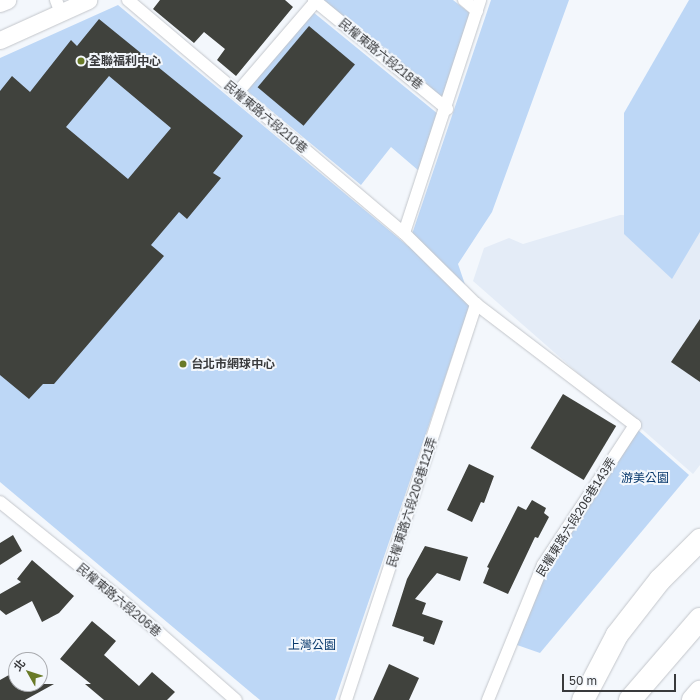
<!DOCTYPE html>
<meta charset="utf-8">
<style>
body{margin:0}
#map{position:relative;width:700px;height:700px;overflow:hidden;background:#f3f7fc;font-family:"Golos Text","Noto Sans TC",sans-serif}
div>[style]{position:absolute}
.built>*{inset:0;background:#e4ecf7}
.green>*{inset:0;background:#bdd7f6}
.building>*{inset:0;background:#40423d;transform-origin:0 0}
.roads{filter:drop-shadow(0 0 1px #c3c6cb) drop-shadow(0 0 1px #c3c6cb)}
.minor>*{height:12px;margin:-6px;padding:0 6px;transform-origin:6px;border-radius:6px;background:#fff}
.secondary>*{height:17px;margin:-8.5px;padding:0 8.5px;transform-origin:8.5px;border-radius:8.5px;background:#fff}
.motorway>*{height:22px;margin:-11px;padding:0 11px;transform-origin:11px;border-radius:11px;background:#fff}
.dots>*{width:11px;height:11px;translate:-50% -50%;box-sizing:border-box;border:2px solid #f3f7fc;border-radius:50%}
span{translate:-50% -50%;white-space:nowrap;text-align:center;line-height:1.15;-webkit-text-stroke:4px #f3f7fc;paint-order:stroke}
.street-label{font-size:12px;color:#393a3c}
.poi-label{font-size:12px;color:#393a3c;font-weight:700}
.left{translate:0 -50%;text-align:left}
.park-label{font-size:12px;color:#06376b}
.north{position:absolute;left:8px;top:652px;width:40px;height:40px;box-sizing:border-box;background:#f3f7fc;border:1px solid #a9abaf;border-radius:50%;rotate:309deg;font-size:11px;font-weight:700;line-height:16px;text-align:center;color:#393a3c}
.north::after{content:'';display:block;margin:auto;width:14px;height:18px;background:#697a28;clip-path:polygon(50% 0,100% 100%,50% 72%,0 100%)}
.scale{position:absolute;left:562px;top:674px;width:114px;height:18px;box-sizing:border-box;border:2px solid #393a3c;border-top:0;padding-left:5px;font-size:12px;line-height:14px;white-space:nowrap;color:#393a3c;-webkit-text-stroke:3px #f3f7fc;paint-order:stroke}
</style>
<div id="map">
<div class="built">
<i style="clip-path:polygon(700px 178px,700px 465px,693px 474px,473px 281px,484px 248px,509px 238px,523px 244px,620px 215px,674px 216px)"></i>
</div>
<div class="green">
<i style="clip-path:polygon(317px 0,453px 0,471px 14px,441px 103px)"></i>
<i style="clip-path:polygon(491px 0,569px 0,492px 212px,458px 264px,471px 302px,335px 700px,260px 700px,0 482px,0 58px,118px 5px,408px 246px)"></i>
<i style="clip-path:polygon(689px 0,700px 0,700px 232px,672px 279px,624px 234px,624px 113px)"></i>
<i style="clip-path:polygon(313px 12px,438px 114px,419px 171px,391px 147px,361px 185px,246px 90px)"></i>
<i style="clip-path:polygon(638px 430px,689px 475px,540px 653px,517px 645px,540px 582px)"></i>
</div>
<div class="building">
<i style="clip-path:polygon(160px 0,285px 0,293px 7px,236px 76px,217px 60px,225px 49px,204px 32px,194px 43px,153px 9px)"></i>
<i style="clip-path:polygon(evenodd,99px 19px,243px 136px,213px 173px,221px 178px,187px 219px,179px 212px,151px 245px,164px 256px,54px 384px,43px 384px,29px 399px,0 375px,0 91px,12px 76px,30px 92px,71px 40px,77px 46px,99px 19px,109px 76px,171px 128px,128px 179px,66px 127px,109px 76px)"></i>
<i style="left:309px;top:26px;width:60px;height:80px;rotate:40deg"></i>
<i style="clip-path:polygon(700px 319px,700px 382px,671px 362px)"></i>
<i style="left:563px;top:394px;width:62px;height:63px;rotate:31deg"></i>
<i style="clip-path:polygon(469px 464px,494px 476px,484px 503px,481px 502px,472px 522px,447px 510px)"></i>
<i style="clip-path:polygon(532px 500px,546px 508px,544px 513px,549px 517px,538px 538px,535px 537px,508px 594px,483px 583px,489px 568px,487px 567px,518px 506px,526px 510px)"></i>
<i style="clip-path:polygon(13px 535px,22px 551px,0 565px,0 543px)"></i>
<i style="clip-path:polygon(425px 546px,468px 557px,460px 581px,437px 573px,415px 599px,426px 603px,422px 614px,443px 621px,434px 645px,423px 641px,424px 637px,392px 626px,407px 579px)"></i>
<i style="clip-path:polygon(32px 560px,74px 596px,59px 613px,42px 622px,32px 601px,6px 615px,0 610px,0 594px,21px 582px,17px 579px)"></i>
<i style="clip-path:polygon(92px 621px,116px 641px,104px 655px,139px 686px,152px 672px,175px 692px,167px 700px,104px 700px,85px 684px,91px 684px,60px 659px)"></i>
<i style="clip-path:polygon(389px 664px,419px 678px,409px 700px,373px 700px)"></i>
<i style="clip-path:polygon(16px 671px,16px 684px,54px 684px,25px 700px,0 700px,0 680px)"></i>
</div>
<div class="roads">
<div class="minor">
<i style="left:56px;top:0;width:14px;rotate:69deg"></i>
<i style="left:128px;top:0;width:361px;rotate:40.2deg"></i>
<i style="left:404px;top:233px;width:101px;rotate:44.6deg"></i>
<i style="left:476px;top:304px;width:200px;rotate:37.3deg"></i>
<i style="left:635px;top:425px;width:168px;rotate:123.3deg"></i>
<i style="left:543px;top:565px;width:146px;rotate:112.2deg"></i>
<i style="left:314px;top:0;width:172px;rotate:39.3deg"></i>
<i style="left:464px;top:0;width:17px;rotate:40deg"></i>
<i style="left:237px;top:93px;width:121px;rotate:-49.3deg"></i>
<i style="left:404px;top:233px;width:245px;rotate:-71.9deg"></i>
<i style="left:0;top:502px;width:150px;rotate:38.8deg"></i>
<i style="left:117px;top:596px;width:158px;rotate:41.2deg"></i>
<i style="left:346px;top:700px;width:417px;rotate:-71.8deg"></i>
</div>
<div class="secondary">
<i style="left:0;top:3px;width:8px;rotate:-23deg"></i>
<i style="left:0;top:40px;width:97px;rotate:-24.4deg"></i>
</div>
<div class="motorway">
<i style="left:583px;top:700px;width:73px;rotate:-62.4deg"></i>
<i style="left:617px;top:635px;width:70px;rotate:-52deg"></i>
<i style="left:660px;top:580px;width:57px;rotate:-45deg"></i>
<i style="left:630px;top:700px;width:107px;rotate:-49.2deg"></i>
<i style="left:693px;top:700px;width:11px;rotate:-49deg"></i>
</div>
</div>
<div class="dots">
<i style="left:81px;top:61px;background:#697a28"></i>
<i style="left:183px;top:364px;background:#697a28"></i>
</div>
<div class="street-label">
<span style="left:381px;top:54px;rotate:39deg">民權東路六段218巷</span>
<span style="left:266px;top:117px;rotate:40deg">民權東路六段210巷</span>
<span style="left:412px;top:502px;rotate:-72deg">民權東路六段206巷121弄</span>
<span style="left:576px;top:517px;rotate:-58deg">民權東路六段206巷143弄</span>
<span style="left:119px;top:600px;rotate:40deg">民權東路六段206巷</span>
</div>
<div class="poi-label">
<span class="left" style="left:89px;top:61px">全聯福利中心</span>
<span class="left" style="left:191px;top:364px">台北市網球中心</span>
</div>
<div class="park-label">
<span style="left:645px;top:478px">游美公園</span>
<span style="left:312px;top:645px">上灣公園</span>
</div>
<div class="north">北</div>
<div class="scale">50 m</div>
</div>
